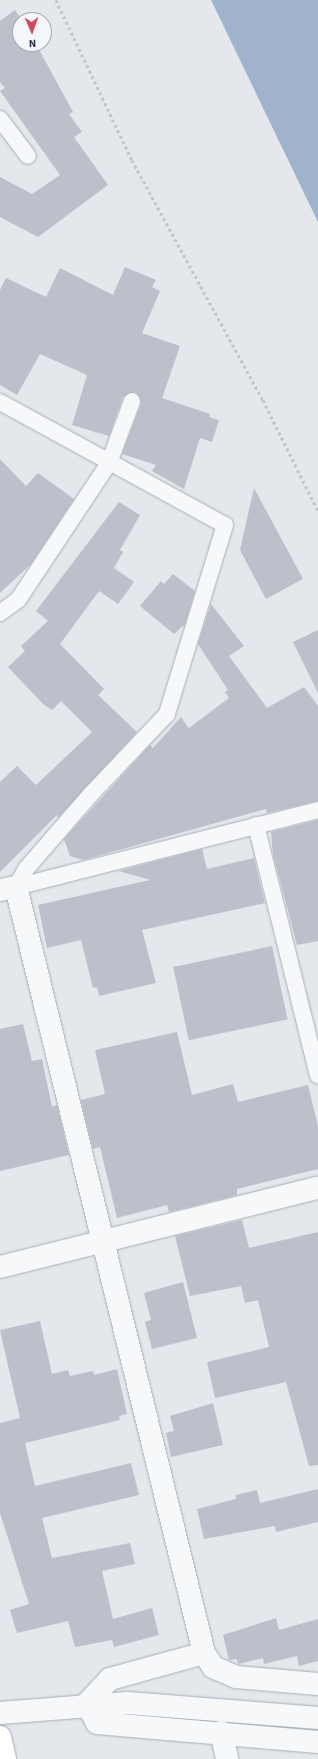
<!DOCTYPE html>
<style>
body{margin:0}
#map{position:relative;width:318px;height:1759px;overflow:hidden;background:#e4e7ec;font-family:"Source Sans 3",sans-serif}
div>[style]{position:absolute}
.water>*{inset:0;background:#9fb4cc}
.building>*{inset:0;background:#bbc0ca;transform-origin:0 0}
.path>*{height:2.5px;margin-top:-1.25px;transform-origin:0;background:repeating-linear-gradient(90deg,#c2c5cb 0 3px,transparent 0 6px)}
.roads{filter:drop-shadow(0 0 1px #a9aeb7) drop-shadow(0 0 1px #a9aeb7)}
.service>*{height:16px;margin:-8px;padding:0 8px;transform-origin:8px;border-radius:8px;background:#f7f8fa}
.minor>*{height:22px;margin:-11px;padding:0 11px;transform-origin:11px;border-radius:11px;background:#f7f8fa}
.tertiary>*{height:22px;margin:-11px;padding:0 11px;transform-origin:11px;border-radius:11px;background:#f7f8fa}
.trunk>*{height:22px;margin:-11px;padding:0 11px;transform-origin:11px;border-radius:11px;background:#fff}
span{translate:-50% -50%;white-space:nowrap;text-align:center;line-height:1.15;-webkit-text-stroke:4px #f4f6f9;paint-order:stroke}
.north{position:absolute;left:12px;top:12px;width:40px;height:40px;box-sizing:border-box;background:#f4f6f9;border:1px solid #a4a8b1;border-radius:50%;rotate:178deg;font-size:11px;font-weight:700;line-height:16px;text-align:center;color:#2b3445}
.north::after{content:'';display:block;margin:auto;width:14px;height:18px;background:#d1495b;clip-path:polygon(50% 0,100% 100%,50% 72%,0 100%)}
</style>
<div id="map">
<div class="water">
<i style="clip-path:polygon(211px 0,318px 0,318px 222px)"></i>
</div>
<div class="building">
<i style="clip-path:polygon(15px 10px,22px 20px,20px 44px,36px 44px,73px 112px,69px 114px,82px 132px,74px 137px,108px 185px,38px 237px,0 217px,0 177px,32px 194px,60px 175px,0 91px,5px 88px,0 82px,0 21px)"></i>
<i style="clip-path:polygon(125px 267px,156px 280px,152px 287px,160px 291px,142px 333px,180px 346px,162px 398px,210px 414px,209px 417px,219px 420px,212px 442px,200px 438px,184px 489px,152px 471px,156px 465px,122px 454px,141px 404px,136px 392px,123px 397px,109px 436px,72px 425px,87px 375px,40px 354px,17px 395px,0 385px,0 290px,6px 278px,46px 297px,60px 268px,113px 295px)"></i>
<i style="clip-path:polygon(0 459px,26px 486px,38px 473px,74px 499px,31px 564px,0 593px)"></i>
<i style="clip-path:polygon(254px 488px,303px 579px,266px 599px,240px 550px)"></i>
<i style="clip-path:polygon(119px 502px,140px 515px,120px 550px,123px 552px,114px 568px,134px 582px,118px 604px,99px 591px,60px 644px,104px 689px,98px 695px,137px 732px,58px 818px,57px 815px,0 872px,0 782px,17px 766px,36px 785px,92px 732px,61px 701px,52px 710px,44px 705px,8px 667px,25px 651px,21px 646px,48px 621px,36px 611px)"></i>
<i style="clip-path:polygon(173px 574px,195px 591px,185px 624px,174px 634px,140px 606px,161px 581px,164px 584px)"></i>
<i style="clip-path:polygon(211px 604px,244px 646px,229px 656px,267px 708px,304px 687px,318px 706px,318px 801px,267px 813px,266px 809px,83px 860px,70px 856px,64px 839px,150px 745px,153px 748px,181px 717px,189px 728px,229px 698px,225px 692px,228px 690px,198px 644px)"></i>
<i style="clip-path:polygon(318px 630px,318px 693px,293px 642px)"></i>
<i style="clip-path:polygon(318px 820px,318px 941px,297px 945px,273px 854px,271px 832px)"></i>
<i style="clip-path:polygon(202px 849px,207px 869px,254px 858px,265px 903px,142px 930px,156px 983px,99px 996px,97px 987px,93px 988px,81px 940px,47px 948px,38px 905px,150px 880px,119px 871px)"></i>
<i style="left:272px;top:946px;width:75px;height:101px;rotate:78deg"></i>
<i style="clip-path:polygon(23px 1024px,32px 1061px,42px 1059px,52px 1107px,57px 1105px,69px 1155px,0 1171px,0 1029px)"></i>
<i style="clip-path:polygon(177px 1032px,192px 1095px,233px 1084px,238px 1102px,308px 1085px,318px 1126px,318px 1169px,237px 1189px,237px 1195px,169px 1212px,167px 1205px,117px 1218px,100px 1147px,93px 1149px,81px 1100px,105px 1094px,95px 1050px)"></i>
<i style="clip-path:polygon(242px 1220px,249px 1248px,318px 1232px,318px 1465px,309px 1466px,286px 1382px,215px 1398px,207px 1362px,269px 1347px,258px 1300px,245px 1303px,241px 1286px,190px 1296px,175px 1236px)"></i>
<i style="clip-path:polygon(183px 1282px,197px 1338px,152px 1349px,145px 1322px,151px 1320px,144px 1293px)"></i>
<i style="clip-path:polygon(40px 1321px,52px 1374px,68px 1370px,70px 1376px,93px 1371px,94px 1375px,117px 1369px,127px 1414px,119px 1416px,120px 1420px,25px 1443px,35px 1486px,131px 1463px,139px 1495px,42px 1518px,52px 1558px,130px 1543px,135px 1564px,102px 1571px,113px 1619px,152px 1608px,159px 1635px,114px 1647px,112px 1640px,75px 1647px,68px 1621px,17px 1633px,10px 1610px,29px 1604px,0 1513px,0 1423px,20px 1418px,0 1330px)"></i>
<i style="clip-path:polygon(213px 1403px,223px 1445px,171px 1457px,166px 1433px,174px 1431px,170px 1416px)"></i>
<i style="clip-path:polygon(318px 1489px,318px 1522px,276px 1532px,275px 1526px,204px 1539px,197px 1509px,236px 1499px,236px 1495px,257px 1490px,260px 1503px)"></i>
<i style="clip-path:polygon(276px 1618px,279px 1630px,318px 1619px,318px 1661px,299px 1666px,297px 1656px,264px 1664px,263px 1658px,238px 1664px,237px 1659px,229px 1660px,223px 1635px)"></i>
</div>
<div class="path">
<i style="left:56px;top:0;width:177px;rotate:64.6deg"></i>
<i style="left:132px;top:160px;width:273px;rotate:61.4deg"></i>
<i style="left:263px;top:400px;width:124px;rotate:63.6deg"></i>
<i style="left:311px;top:675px;width:16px;rotate:63deg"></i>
</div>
<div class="roads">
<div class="service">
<i style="left:0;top:119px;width:46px;rotate:52.9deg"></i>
<i style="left:0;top:402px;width:256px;rotate:28.7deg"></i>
<i style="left:225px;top:525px;width:198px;rotate:107.1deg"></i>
<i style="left:167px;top:714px;width:110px;rotate:133.5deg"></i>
<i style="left:91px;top:794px;width:99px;rotate:130.9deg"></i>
<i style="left:26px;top:869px;width:21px;rotate:119deg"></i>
<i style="left:0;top:613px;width:22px;rotate:-36deg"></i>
<i style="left:18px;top:600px;width:164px;rotate:-56.4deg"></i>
<i style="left:109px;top:463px;width:66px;rotate:-69.6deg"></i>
<i style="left:256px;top:825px;width:258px;rotate:76.1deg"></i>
<i style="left:16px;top:887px;width:312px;rotate:-14.3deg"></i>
</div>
<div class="minor">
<i style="left:0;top:890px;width:16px;rotate:-11deg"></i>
<i style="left:16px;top:887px;width:789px;rotate:76.21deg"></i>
<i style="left:204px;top:1653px;width:17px;rotate:57deg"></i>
<i style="left:213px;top:1667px;width:25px;rotate:23deg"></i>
<i style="left:236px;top:1677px;width:82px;rotate:4.9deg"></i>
<i style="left:0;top:1267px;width:328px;rotate:-14deg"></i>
<i style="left:204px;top:1653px;width:98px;rotate:164.5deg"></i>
<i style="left:110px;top:1679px;width:34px;rotate:133deg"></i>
<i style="left:87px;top:1704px;width:21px;rotate:62deg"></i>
<i style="left:97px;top:1723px;width:222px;rotate:4.9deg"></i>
<i style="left:221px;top:1732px;width:28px;rotate:77deg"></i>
</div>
<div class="tertiary">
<i style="left:0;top:1713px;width:128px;rotate:-4.5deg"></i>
<i style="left:128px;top:1703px;width:191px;rotate:4.5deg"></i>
</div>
<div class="trunk">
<i style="left:0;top:1737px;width:23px;rotate:77deg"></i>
</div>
</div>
<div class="north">N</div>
</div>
